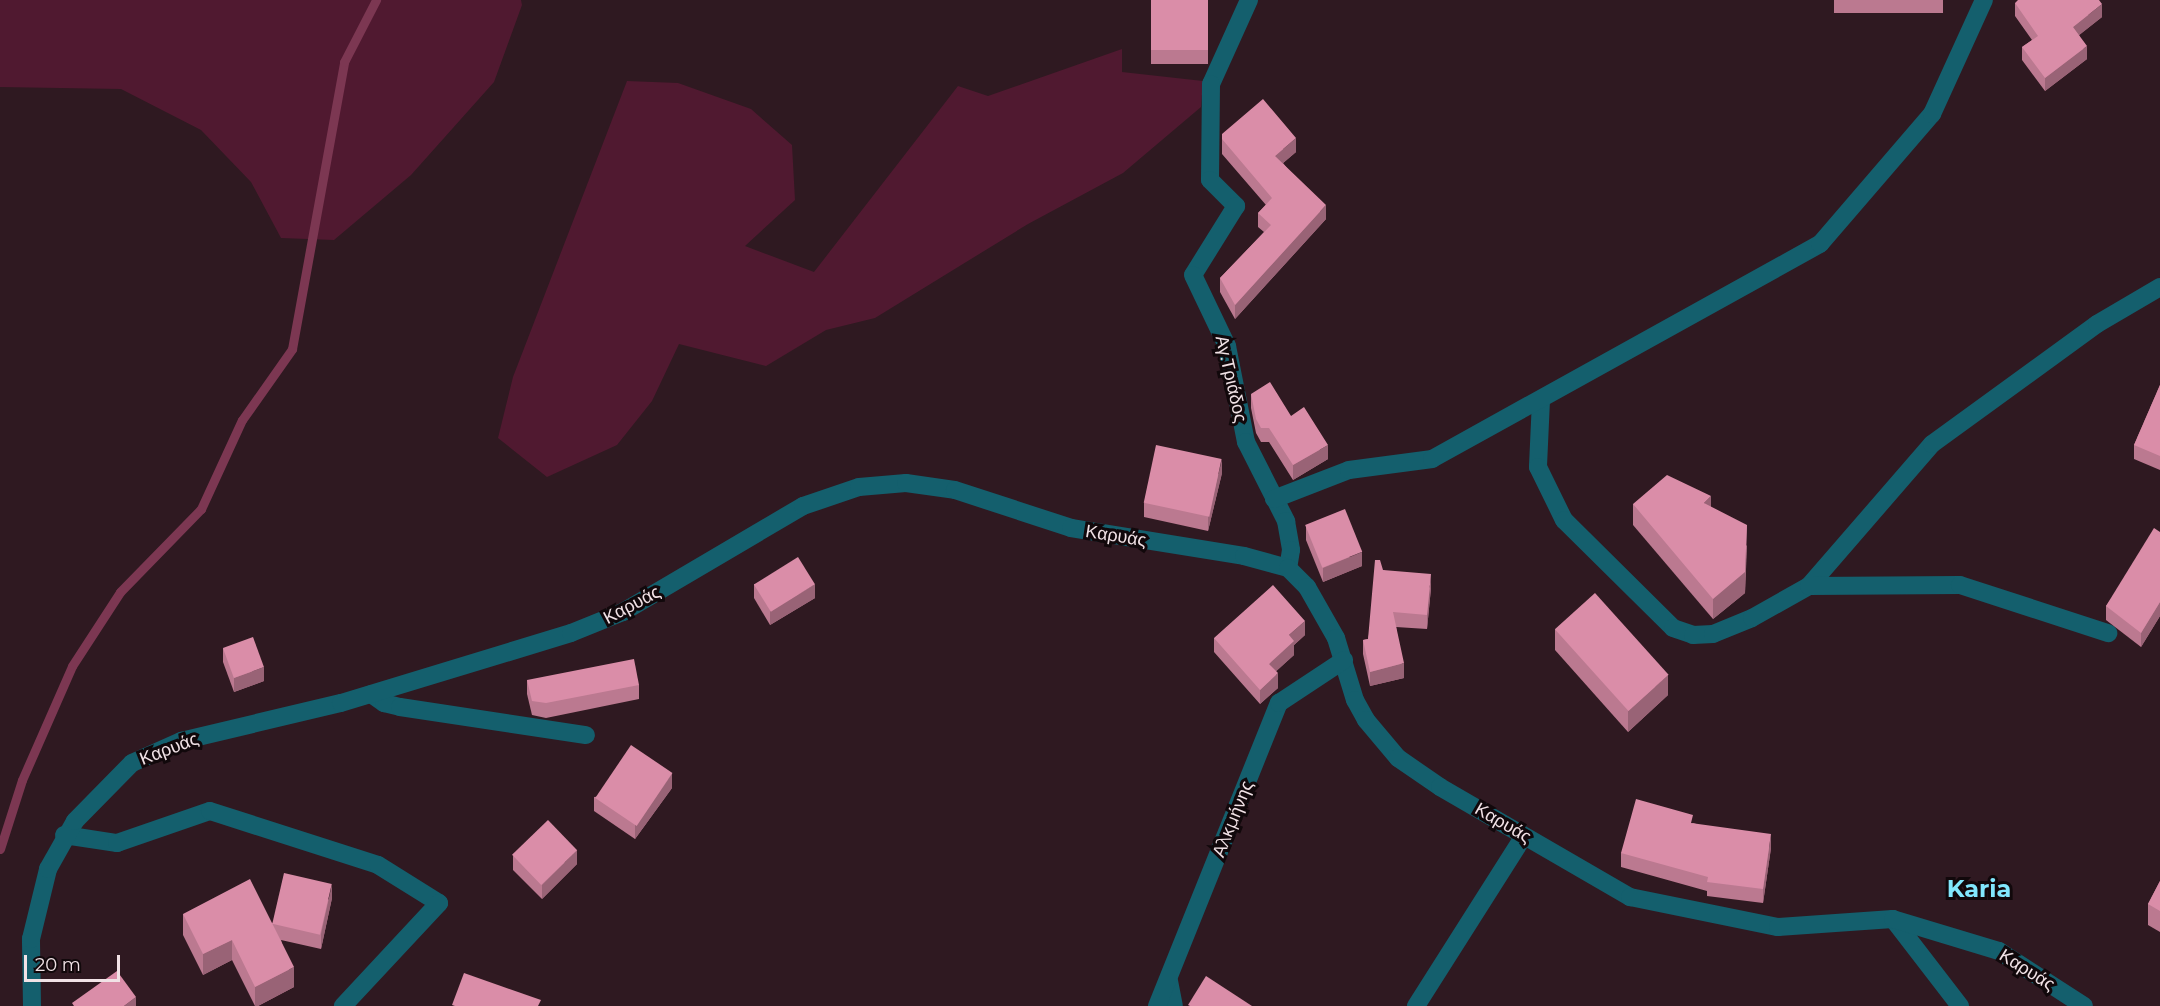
<!DOCTYPE html>
<meta charset="utf-8">
<style>
body{margin:0}
#map{position:relative;width:2160px;height:1006px;overflow:hidden;background:#2f1921;font-family:Montserrat,sans-serif}
div>[style]{position:absolute}
.green>*{inset:0;background:#501930}
.stream>*{height:9px;margin:-4.5px;padding:0 4.5px;transform-origin:4.5px;border-radius:4.5px;background:#7c3752}
.minor>*{height:18px;margin:-9px;padding:0 9px;transform-origin:9px;border-radius:9px;background:#145f6d}
.wall>*{inset:0;background:#bb7990;transform-origin:0 0}
.shaded-wall>*{inset:0;background:#996376}
.building>*{inset:0;background:#da8da8;transform-origin:0 0}
span{translate:-50% -50%;white-space:nowrap;text-align:center;line-height:1.15;-webkit-text-stroke:6px #11080b;paint-order:stroke}
.street-label{font-size:18px;color:#f1e2e6}
.district-label{font-size:24px;color:#81e7fd;font-weight:700}
.scale{position:absolute;left:24px;top:955px;width:96px;height:27px;box-sizing:border-box;border:3px solid #f1e2e6;border-top:0;padding-left:8px;font-size:18px;line-height:21px;white-space:nowrap;color:#f1e2e6;-webkit-text-stroke:4px #11080b;paint-order:stroke}
</style>
<div id="map">
<div class="green">
<i style="clip-path:polygon(0 0,521px 0,522px 5px,494px 82px,411px 175px,334px 240px,281px 238px,251px 182px,201px 130px,121px 89px,0 87px)"></i>
<i style="clip-path:polygon(1122px 49px,1122px 72px,1203px 81px,1201px 107px,1123px 173px,1028px 224px,875px 318px,826px 330px,766px 366px,679px 344px,652px 401px,617px 445px,547px 477px,498px 438px,513px 377px,627px 81px,678px 83px,751px 109px,792px 145px,795px 200px,745px 246px,814px 272px,958px 86px,988px 96px)"></i>
</div>
<div class="stream">
<i style="left:0;top:849px;width:72px;rotate:-72.3deg"></i>
<i style="left:22px;top:780px;width:124px;rotate:-66.3deg"></i>
<i style="left:72px;top:666px;width:88px;rotate:-57deg"></i>
<i style="left:120px;top:592px;width:116px;rotate:-45.7deg"></i>
<i style="left:201px;top:509px;width:98px;rotate:-65.3deg"></i>
<i style="left:242px;top:420px;width:87px;rotate:-54.8deg"></i>
<i style="left:292px;top:349px;width:292px;rotate:-79.7deg"></i>
<i style="left:344px;top:62px;width:70px;rotate:-62.7deg"></i>
</div>
<div class="minor">
<i style="left:1249px;top:0;width:92px;rotate:114.3deg"></i>
<i style="left:1211px;top:84px;width:96px;rotate:90.6deg"></i>
<i style="left:1210px;top:180px;width:37px;rotate:45deg"></i>
<i style="left:1236px;top:206px;width:81px;rotate:121.9deg"></i>
<i style="left:1193px;top:275px;width:79px;rotate:64.4deg"></i>
<i style="left:1227px;top:346px;width:98px;rotate:78.8deg"></i>
<i style="left:1246px;top:442px;width:89px;rotate:63.1deg"></i>
<i style="left:1286px;top:521px;width:29px;rotate:80deg"></i>
<i style="left:1291px;top:550px;width:18px;rotate:99deg"></i>
<i style="left:1541px;top:400px;width:67px;rotate:92.6deg"></i>
<i style="left:1538px;top:467px;width:59px;rotate:63.9deg"></i>
<i style="left:1564px;top:520px;width:153px;rotate:44.7deg"></i>
<i style="left:1673px;top:628px;width:21px;rotate:19deg"></i>
<i style="left:1693px;top:635px;width:20px;rotate:-3deg"></i>
<i style="left:1713px;top:634px;width:42px;rotate:-22.3deg"></i>
<i style="left:1752px;top:618px;width:65px;rotate:-29.3deg"></i>
<i style="left:1809px;top:586px;width:188px;rotate:-49.1deg"></i>
<i style="left:1932px;top:444px;width:204px;rotate:-36deg"></i>
<i style="left:2097px;top:324px;width:73px;rotate:-30.4deg"></i>
<i style="left:1274px;top:499px;width:80px;rotate:-21.1deg"></i>
<i style="left:1349px;top:470px;width:84px;rotate:-7.5deg"></i>
<i style="left:1432px;top:459px;width:444px;rotate:-29deg"></i>
<i style="left:1820px;top:244px;width:172px;rotate:-49.3deg"></i>
<i style="left:1932px;top:114px;width:125px;rotate:-65.5deg"></i>
<i style="left:1809px;top:586px;width:151px;rotate:-0.4deg"></i>
<i style="left:1960px;top:585px;width:156px;rotate:18deg"></i>
<i style="left:371px;top:694px;width:16px;rotate:35deg"></i>
<i style="left:384px;top:703px;width:16px;rotate:14deg"></i>
<i style="left:400px;top:707px;width:188px;rotate:8.6deg"></i>
<i style="left:64px;top:835px;width:54px;rotate:8.6deg"></i>
<i style="left:117px;top:843px;width:98px;rotate:-19deg"></i>
<i style="left:210px;top:811px;width:176px;rotate:17.8deg"></i>
<i style="left:378px;top:865px;width:72px;rotate:31.9deg"></i>
<i style="left:439px;top:903px;width:141px;rotate:133deg"></i>
<i style="left:1893px;top:919px;width:110px;rotate:52.4deg"></i>
<i style="left:1169px;top:981px;width:25px;rotate:79deg"></i>
<i style="left:32px;top:1006px;width:67px;rotate:-90.9deg"></i>
<i style="left:31px;top:939px;width:72px;rotate:-76.3deg"></i>
<i style="left:48px;top:869px;width:55px;rotate:-60.6deg"></i>
<i style="left:75px;top:821px;width:81px;rotate:-45.5deg"></i>
<i style="left:132px;top:763px;width:54px;rotate:-24.2deg"></i>
<i style="left:181px;top:741px;width:164px;rotate:-13.4deg"></i>
<i style="left:341px;top:703px;width:240px;rotate:-16.9deg"></i>
<i style="left:571px;top:633px;width:56px;rotate:-22deg"></i>
<i style="left:623px;top:612px;width:209px;rotate:-30.5deg"></i>
<i style="left:803px;top:506px;width:59px;rotate:-18.7deg"></i>
<i style="left:859px;top:487px;width:47px;rotate:-4.9deg"></i>
<i style="left:906px;top:483px;width:49px;rotate:8.1deg"></i>
<i style="left:955px;top:490px;width:122px;rotate:18.1deg"></i>
<i style="left:1071px;top:528px;width:175px;rotate:9.2deg"></i>
<i style="left:1244px;top:556px;width:46px;rotate:15.3deg"></i>
<i style="left:1288px;top:568px;width:27px;rotate:45deg"></i>
<i style="left:1307px;top:587px;width:59px;rotate:60.4deg"></i>
<i style="left:1336px;top:638px;width:65px;rotate:73deg"></i>
<i style="left:1355px;top:700px;width:23px;rotate:61deg"></i>
<i style="left:1366px;top:720px;width:50px;rotate:49.9deg"></i>
<i style="left:1398px;top:758px;width:51px;rotate:34.6deg"></i>
<i style="left:1440px;top:787px;width:220px;rotate:30.1deg"></i>
<i style="left:1630px;top:897px;width:151px;rotate:11.5deg"></i>
<i style="left:1778px;top:927px;width:115px;rotate:-4deg"></i>
<i style="left:1893px;top:919px;width:111px;rotate:16.8deg"></i>
<i style="left:1999px;top:951px;width:101px;rotate:32.9deg"></i>
<i style="left:1157px;top:1006px;width:327px;rotate:-68.1deg"></i>
<i style="left:1279px;top:703px;width:78px;rotate:-33.5deg"></i>
<i style="left:1416px;top:1006px;width:201px;rotate:-57.6deg"></i>
</div>
<div class="wall">
<i style="left:1151px;top:0;width:57px;height:64px"></i>
<i style="left:1834px;top:0;width:109px;height:13px"></i>
<i style="clip-path:polygon(2015px 3px,2102px 17px,2079px 35px,2087px 59px,2045px 91px,2022px 60px,2022px 47px,2032px 40px,2015px 16px)"></i>
<i style="clip-path:polygon(1222px 134px,1296px 152px,1283px 163px,1326px 219px,1235px 319px,1220px 292px,1220px 278px,1264px 232px,1258px 227px,1258px 213px,1266px 205px,1222px 154px)"></i>
<i style="clip-path:polygon(2160px 385px,2160px 470px,2134px 459px,2134px 445px)"></i>
<i style="clip-path:polygon(1251px 394px,1291px 416px,1328px 459px,1293px 480px,1269px 442px,1261px 442px,1256px 433px,1251px 408px)"></i>
<i style="clip-path:polygon(1222px 473px,1208px 531px,1144px 517px,1144px 503px)"></i>
<i style="clip-path:polygon(1633px 504px,1711px 507px,1747px 546px,1745px 593px,1713px 619px,1633px 525px)"></i>
<i style="clip-path:polygon(1306px 526px,1362px 566px,1323px 582px,1306px 540px)"></i>
<i style="clip-path:polygon(2160px 532px,2160px 616px,2141px 647px,2106px 620px,2106px 606px)"></i>
<i style="clip-path:polygon(1383px 570px,1431px 588px,1427px 629px,1396px 627px,1404px 678px,1370px 686px,1363px 654px,1363px 640px,1368px 639px)"></i>
<i style="clip-path:polygon(754px 584px,815px 598px,770px 625px,754px 598px)"></i>
<i style="clip-path:polygon(1555px 629px,1668px 695px,1628px 732px,1555px 650px)"></i>
<i style="clip-path:polygon(1305px 635px,1294px 645px,1294px 655px,1276px 671px,1278px 688px,1260px 704px,1214px 652px,1214px 638px)"></i>
<i style="clip-path:polygon(223px 648px,264px 681px,234px 692px,223px 662px)"></i>
<i style="clip-path:polygon(527px 680px,639px 685px,639px 699px,546px 718px,532px 715px,527px 694px)"></i>
<i style="clip-path:polygon(672px 788px,635px 839px,594px 811px,594px 797px)"></i>
<i style="clip-path:polygon(1693px 823px,1771px 848px,1763px 903px,1707px 896px,1707px 891px,1621px 867px,1621px 853px)"></i>
<i style="clip-path:polygon(513px 856px,577px 864px,542px 899px,513px 870px)"></i>
<i style="clip-path:polygon(2160px 881px,2160px 932px,2148px 925px,2148px 904px)"></i>
<i style="clip-path:polygon(332px 898px,321px 949px,281px 940px,294px 987px,258px 1006px,255px 1006px,232px 960px,203px 975px,183px 935px,183px 914px,272px 923px)"></i>
</div>
<div class="shaded-wall">
<i style="clip-path:polygon(2102px 4px,2102px 17px,2073px 40px,2073px 27px)"></i>
<i style="clip-path:polygon(2087px 46px,2087px 59px,2045px 91px,2045px 78px)"></i>
<i style="clip-path:polygon(1296px 138px,1296px 152px,1275px 170px,1275px 156px)"></i>
<i style="clip-path:polygon(1326px 205px,1326px 219px,1235px 319px,1235px 305px)"></i>
<i style="clip-path:polygon(1328px 445px,1328px 459px,1293px 480px,1293px 465px)"></i>
<i style="clip-path:polygon(1222px 459px,1222px 473px,1208px 531px,1208px 517px)"></i>
<i style="clip-path:polygon(1711px 496px,1711px 516px,1704px 503px)"></i>
<i style="clip-path:polygon(1747px 525px,1745px 593px,1713px 619px,1713px 599px)"></i>
<i style="clip-path:polygon(1362px 552px,1362px 566px,1323px 582px,1323px 568px)"></i>
<i style="clip-path:polygon(1431px 574px,1431px 588px,1427px 629px,1427px 615px)"></i>
<i style="clip-path:polygon(815px 584px,815px 598px,770px 625px,770px 611px)"></i>
<i style="clip-path:polygon(2160px 602px,2160px 616px,2141px 647px,2141px 633px)"></i>
<i style="clip-path:polygon(1305px 621px,1305px 635px,1294px 645px,1294px 655px,1269px 678px,1269px 664px,1289px 635px)"></i>
<i style="clip-path:polygon(1404px 663px,1404px 678px,1370px 686px,1370px 672px)"></i>
<i style="clip-path:polygon(264px 667px,264px 681px,234px 692px,234px 678px)"></i>
<i style="clip-path:polygon(1278px 673px,1278px 688px,1260px 704px,1260px 690px)"></i>
<i style="clip-path:polygon(1668px 675px,1668px 695px,1628px 732px,1628px 711px)"></i>
<i style="clip-path:polygon(672px 773px,672px 788px,635px 839px,635px 825px)"></i>
<i style="clip-path:polygon(1771px 834px,1771px 848px,1763px 903px,1763px 889px)"></i>
<i style="clip-path:polygon(577px 850px,577px 864px,542px 899px,542px 885px)"></i>
<i style="clip-path:polygon(332px 884px,332px 898px,321px 949px,321px 934px)"></i>
<i style="clip-path:polygon(232px 940px,232px 960px,203px 975px,203px 954px)"></i>
<i style="clip-path:polygon(294px 967px,294px 987px,258px 1006px,255px 1006px,255px 987px)"></i>
<i style="clip-path:polygon(136px 997px,136px 1006px,124px 1006px)"></i>
</div>
<div class="building">
<i style="left:1151px;top:0;width:57px;height:50px"></i>
<i style="clip-path:polygon(2018px 0,2099px 0,2102px 4px,2073px 27px,2087px 46px,2045px 78px,2022px 47px,2038px 36px,2015px 3px)"></i>
<i style="clip-path:polygon(1263px 99px,1296px 138px,1275px 156px,1326px 205px,1235px 305px,1220px 278px,1271px 225px,1258px 213px,1272px 198px,1222px 139px,1222px 134px)"></i>
<i style="clip-path:polygon(1270px 382px,1291px 416px,1304px 407px,1328px 445px,1293px 465px,1269px 428px,1261px 428px,1256px 419px,1251px 394px)"></i>
<i style="clip-path:polygon(2160px 385px,2160px 456px,2134px 445px)"></i>
<i style="left:1156px;top:445px;width:67px;height:59px;rotate:12deg"></i>
<i style="clip-path:polygon(1667px 475px,1711px 496px,1704px 503px,1747px 525px,1745px 572px,1713px 599px,1633px 504px)"></i>
<i style="left:1345px;top:509px;width:46px;height:43px;rotate:68deg"></i>
<i style="clip-path:polygon(2154px 528px,2160px 532px,2160px 602px,2141px 633px,2106px 606px)"></i>
<i style="left:798px;top:557px;width:32px;height:52px;rotate:58deg"></i>
<i style="clip-path:polygon(1375px 560px,1380px 560px,1383px 570px,1431px 574px,1427px 615px,1393px 612px,1404px 663px,1370px 672px,1363px 640px,1368px 639px)"></i>
<i style="clip-path:polygon(1273px 585px,1305px 621px,1289px 635px,1294px 641px,1269px 664px,1278px 673px,1260px 690px,1214px 638px)"></i>
<i style="left:1595px;top:593px;width:110px;height:54px;rotate:48deg"></i>
<i style="left:253px;top:637px;width:32px;height:32px;rotate:70deg"></i>
<i style="clip-path:polygon(634px 659px,639px 685px,546px 703px,532px 701px,527px 680px)"></i>
<i style="left:631px;top:745px;width:50px;height:64px;rotate:34deg"></i>
<i style="clip-path:polygon(1636px 799px,1693px 815px,1691px 823px,1771px 834px,1763px 889px,1707px 882px,1708px 877px,1621px 853px)"></i>
<i style="left:548px;top:820px;width:42px;height:50px;rotate:46deg"></i>
<i style="left:284px;top:873px;width:49px;height:52px;rotate:13deg"></i>
<i style="clip-path:polygon(250px 879px,294px 967px,255px 987px,232px 940px,203px 954px,183px 914px)"></i>
<i style="clip-path:polygon(2160px 881px,2160px 911px,2148px 904px)"></i>
<i style="clip-path:polygon(117px 971px,136px 997px,124px 1006px,74px 1006px,72px 1003px)"></i>
<i style="clip-path:polygon(464px 973px,541px 1000px,538px 1006px,455px 1006px,452px 1005px)"></i>
<i style="clip-path:polygon(1206px 976px,1252px 1006px,1190px 1006px,1188px 1005px)"></i>
</div>
<div class="street-label">
<span style="left:1231px;top:379px;rotate:77deg">Αγ.Τριάδος</span>
<span style="left:1116px;top:536px;rotate:9deg">Καρυάς</span>
<span style="left:632px;top:605px;rotate:-28deg">Καρυάς</span>
<span style="left:169px;top:749px;rotate:-21deg">Καρυάς</span>
<span style="left:1233px;top:819px;rotate:-68deg">Αλκμήνης</span>
<span style="left:1503px;top:823px;rotate:30deg">Καρυάς</span>
<span style="left:2027px;top:970px;rotate:32deg">Καρυάς</span>
</div>
<div class="district-label">
<span style="left:1979px;top:889px">Karia</span>
</div>
<div class="scale">20 m</div>
</div>
